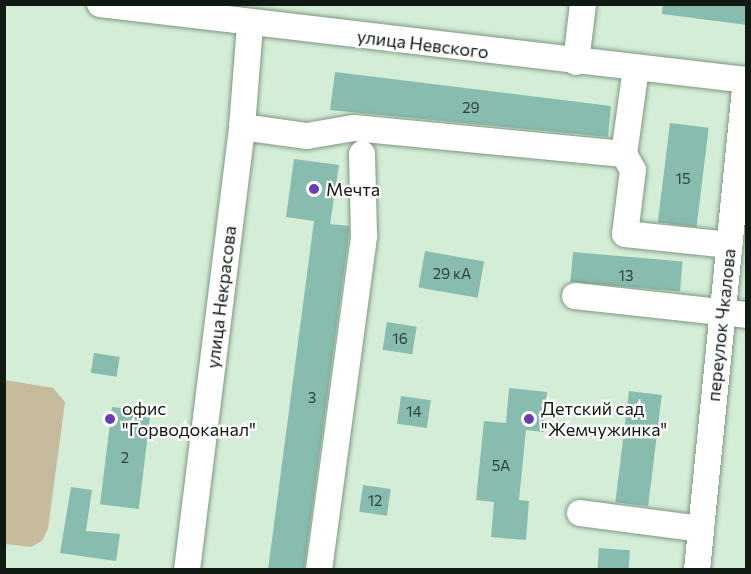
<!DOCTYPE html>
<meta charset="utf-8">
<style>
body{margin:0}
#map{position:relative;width:751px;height:574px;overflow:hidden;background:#d4edd6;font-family:Commissioner,sans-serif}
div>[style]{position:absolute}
.green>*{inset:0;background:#c6bb9c}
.building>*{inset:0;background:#88bcaf;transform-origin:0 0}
.roads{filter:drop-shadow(0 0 2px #7f9782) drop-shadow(0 0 2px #7f9782)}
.minor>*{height:26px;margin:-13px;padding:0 13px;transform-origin:13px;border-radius:13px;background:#fff}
.dots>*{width:16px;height:16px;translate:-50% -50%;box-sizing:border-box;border:3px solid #fff;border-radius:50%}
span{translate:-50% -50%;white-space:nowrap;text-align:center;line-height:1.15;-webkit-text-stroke:4.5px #fff;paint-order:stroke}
.number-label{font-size:15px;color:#2f4239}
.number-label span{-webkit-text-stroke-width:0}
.street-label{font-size:18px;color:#111a12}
.poi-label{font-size:18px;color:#111a12}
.left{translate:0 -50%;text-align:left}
.frame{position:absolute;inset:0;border:6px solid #111a12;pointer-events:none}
</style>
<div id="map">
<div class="green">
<i style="clip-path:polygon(5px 380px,53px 388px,65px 402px,48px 529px,42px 541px,31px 547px,5px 544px)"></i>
</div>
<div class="building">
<i style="clip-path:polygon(663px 4px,747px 4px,747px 25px,662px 14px)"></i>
<i style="clip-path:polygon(335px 72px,611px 106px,608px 137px,330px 110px)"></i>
<i style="left:670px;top:123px;width:39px;height:100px;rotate:7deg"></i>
<i style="clip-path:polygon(294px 159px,339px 165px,330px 224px,349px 226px,349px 234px,304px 570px,268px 570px,314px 221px,286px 217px)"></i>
<i style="left:425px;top:251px;width:60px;height:37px;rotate:10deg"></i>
<i style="left:573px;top:252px;width:110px;height:30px;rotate:5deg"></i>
<i style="left:387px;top:322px;width:30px;height:28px;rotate:9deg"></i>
<i style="left:94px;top:353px;width:26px;height:20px;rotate:9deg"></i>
<i style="clip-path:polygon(509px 388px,547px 392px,544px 432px,526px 430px,519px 500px,529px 501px,526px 540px,491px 537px,494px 502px,476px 500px,484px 421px,506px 423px)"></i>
<i style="left:629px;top:391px;width:33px;height:112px;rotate:7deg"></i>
<i style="left:401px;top:396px;width:30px;height:28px;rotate:8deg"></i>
<i style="left:112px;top:407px;width:39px;height:98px;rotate:7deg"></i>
<i style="left:363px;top:485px;width:28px;height:27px;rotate:8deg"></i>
<i style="clip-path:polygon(71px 487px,92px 490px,86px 531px,120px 534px,116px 561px,60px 553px)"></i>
<i style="left:599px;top:548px;width:31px;height:22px;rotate:4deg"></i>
</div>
<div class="roads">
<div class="minor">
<i style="left:100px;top:4px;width:650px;rotate:6.71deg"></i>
<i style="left:576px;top:62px;width:58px;rotate:-83.1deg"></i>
<i style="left:636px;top:68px;width:87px;rotate:97.9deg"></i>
<i style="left:624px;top:154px;width:18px;rotate:61deg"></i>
<i style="left:633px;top:170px;width:64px;rotate:97.1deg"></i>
<i style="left:625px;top:234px;width:105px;rotate:6deg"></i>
<i style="left:242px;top:127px;width:66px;rotate:7.9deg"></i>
<i style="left:307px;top:136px;width:48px;rotate:-9.7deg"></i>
<i style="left:354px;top:128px;width:271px;rotate:5.5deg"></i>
<i style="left:575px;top:296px;width:172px;rotate:6.3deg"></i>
<i style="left:580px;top:513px;width:122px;rotate:7.5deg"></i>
<i style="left:187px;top:570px;width:446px;rotate:-82.9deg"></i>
<i style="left:242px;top:127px;width:102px;rotate:-85.5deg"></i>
<i style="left:319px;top:570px;width:338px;rotate:-82.3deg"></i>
<i style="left:364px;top:235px;width:81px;rotate:-91.4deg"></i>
<i style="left:697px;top:570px;width:492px;rotate:-84.3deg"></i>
</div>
</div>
<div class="dots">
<i style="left:314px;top:189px;background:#673eb6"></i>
<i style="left:110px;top:419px;background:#673eb6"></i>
<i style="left:529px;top:419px;background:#673eb6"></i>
</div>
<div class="number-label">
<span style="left:471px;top:108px">29</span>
<span style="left:683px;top:179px">15</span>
<span style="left:452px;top:274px">29 кА</span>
<span style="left:626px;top:276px">13</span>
<span style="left:400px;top:339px">16</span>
<span style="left:312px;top:398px">3</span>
<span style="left:414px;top:412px">14</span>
<span style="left:125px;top:458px">2</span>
<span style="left:501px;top:466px">5А</span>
<span style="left:375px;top:501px">12</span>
</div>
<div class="street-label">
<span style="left:423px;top:44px;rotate:7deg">улица Невского</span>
<span style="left:221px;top:297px;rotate:-83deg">улица Некрасова</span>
<span style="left:721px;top:325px;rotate:-84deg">переулок Чкалова</span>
</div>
<div class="poi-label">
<span class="left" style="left:326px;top:189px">Мечта</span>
<span class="left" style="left:122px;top:419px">офис<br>"Горводоканал"</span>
<span class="left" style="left:541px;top:419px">Детский сад<br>"Жемчужинка"</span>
</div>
<div class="frame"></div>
</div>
